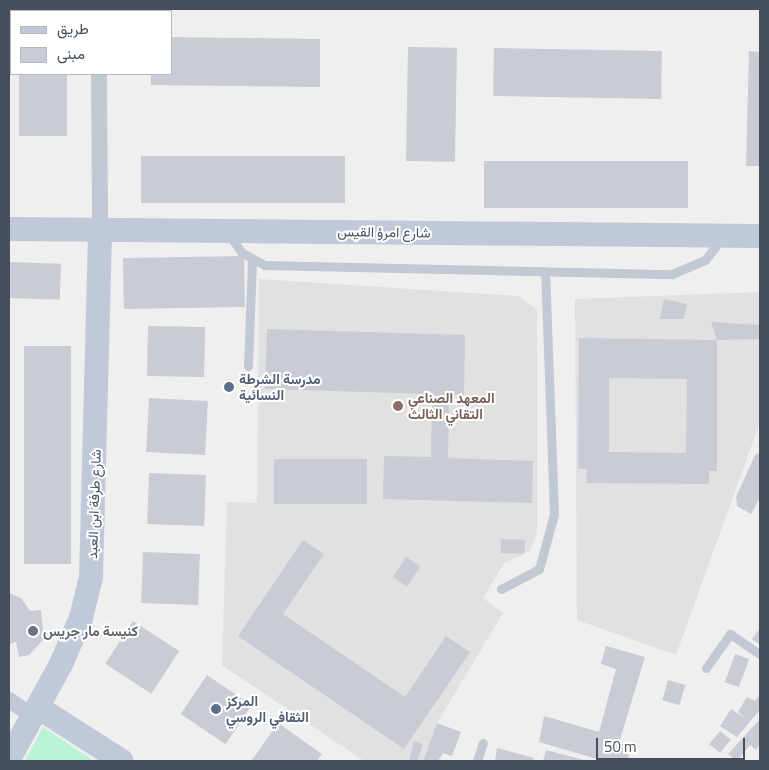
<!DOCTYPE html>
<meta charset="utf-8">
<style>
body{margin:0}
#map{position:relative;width:769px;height:770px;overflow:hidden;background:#f1efee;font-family:"Titillium Web",Vazirmatn,sans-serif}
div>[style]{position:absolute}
.education>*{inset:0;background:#e2e0e0}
.green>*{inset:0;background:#b9f2d6}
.building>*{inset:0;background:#caccd5;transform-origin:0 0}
.lane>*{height:9px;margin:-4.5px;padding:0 4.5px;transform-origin:4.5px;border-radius:4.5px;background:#c1c9d5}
.street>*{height:16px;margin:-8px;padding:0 8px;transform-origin:8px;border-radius:8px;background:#c1c9d5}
.secondary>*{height:24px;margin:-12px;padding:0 12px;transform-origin:12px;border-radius:12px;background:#bfc9d9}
.dots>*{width:14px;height:14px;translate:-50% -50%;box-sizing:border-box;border:2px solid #fff;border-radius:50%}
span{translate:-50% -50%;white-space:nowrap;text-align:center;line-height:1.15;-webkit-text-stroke:4px #fff;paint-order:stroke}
.street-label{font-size:14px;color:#454f5d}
.service-label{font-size:14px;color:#4e5e75;font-weight:700}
.left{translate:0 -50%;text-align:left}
.education-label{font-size:14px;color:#785e54;font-weight:700}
.worship-label{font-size:14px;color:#5b616d;font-weight:700}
.frame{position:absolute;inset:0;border:10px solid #454f5d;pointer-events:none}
.legend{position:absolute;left:10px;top:10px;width:162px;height:65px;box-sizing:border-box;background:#fff;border:1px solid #b5b9be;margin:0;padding:6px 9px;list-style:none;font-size:15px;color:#454f5d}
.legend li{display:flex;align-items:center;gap:10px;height:25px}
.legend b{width:25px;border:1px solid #b5b9be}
.scale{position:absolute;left:596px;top:738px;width:149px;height:22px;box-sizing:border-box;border:2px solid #454f5d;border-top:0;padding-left:6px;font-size:15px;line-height:18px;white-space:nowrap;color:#454f5d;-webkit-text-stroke:4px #fff;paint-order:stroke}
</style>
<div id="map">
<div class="education">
<i style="clip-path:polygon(259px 279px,519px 296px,537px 310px,537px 534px,530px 551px,504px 563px,483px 598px,503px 613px,437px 723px,423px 761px,364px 761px,222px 665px,227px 502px,257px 503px)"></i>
<i style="clip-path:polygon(760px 292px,760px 422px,676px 655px,577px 620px,575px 299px)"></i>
</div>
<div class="green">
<i style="clip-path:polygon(43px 727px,94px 761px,25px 761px)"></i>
</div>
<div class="building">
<i style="clip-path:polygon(171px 37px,320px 39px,320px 87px,151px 85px,151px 74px,171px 74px)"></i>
<i style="left:408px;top:47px;width:49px;height:114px;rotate:1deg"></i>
<i style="left:494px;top:48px;width:168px;height:48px;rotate:1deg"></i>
<i style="clip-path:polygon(749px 51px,760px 52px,760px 166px,746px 166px)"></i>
<i style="left:19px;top:74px;width:48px;height:62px"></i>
<i style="left:345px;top:156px;width:47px;height:204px;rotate:90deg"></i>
<i style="left:688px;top:161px;width:47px;height:204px;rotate:90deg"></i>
<i style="left:244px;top:256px;width:51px;height:121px;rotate:89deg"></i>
<i style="left:9px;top:262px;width:52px;height:36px;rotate:2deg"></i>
<i style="clip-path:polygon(664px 299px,687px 304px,684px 319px,660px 319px)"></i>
<i style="clip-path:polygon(711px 322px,760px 325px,760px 339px,717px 340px)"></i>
<i style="left:148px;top:326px;width:57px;height:50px;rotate:1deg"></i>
<i style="clip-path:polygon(267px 329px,465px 335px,464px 395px,449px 394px,448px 458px,533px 461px,532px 503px,383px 499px,384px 456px,431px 457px,432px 394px,265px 389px)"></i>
<i style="clip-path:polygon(evenodd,579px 338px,717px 340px,717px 471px,709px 471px,709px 484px,586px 483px,587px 469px,578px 469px,579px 338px,609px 378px,687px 379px,686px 453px,609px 452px,609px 378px)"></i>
<i style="left:24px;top:346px;width:47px;height:218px"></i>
<i style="left:149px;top:398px;width:59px;height:54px;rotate:3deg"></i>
<i style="clip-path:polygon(756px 453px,760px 455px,760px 498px,751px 514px,737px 506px,736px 497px)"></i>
<i style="left:274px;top:459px;width:93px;height:45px"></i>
<i style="left:149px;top:473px;width:57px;height:51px;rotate:2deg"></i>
<i style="left:501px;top:539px;width:24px;height:14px;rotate:2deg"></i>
<i style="clip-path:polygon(303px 540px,324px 554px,283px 614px,405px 697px,446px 636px,470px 652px,404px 749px,238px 636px)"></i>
<i style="left:143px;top:552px;width:57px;height:51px;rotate:2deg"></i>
<i style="left:406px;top:557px;width:17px;height:24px;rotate:33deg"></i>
<i style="clip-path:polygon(9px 593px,21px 598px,30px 611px,41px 610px,44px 639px,29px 655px,19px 657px,16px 642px,9px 644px)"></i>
<i style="left:133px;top:621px;width:55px;height:51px;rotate:33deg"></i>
<i style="clip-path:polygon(760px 628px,760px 645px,752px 639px)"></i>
<i style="clip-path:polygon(606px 646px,645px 657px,619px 743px,632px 746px,627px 761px,604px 761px,539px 742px,544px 716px,599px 732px,616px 669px,601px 664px)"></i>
<i style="left:735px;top:654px;width:15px;height:30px;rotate:20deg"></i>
<i style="left:207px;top:675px;width:54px;height:47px;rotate:34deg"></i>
<i style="left:668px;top:680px;width:18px;height:21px;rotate:16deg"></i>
<i style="clip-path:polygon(760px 695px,760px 710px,737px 737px,720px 726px,731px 709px,745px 718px,738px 712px,747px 697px,755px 701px)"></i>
<i style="clip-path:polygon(760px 719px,760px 744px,756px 750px,750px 745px,737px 761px,728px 754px)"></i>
<i style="clip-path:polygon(278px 723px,322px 754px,317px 761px,252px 760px)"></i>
<i style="clip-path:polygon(437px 723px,461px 732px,452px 756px,443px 753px,438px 761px,423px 761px)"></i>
<i style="left:720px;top:731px;width:14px;height:17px;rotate:39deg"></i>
<i style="clip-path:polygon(414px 741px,423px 744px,417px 761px,409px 761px)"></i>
<i style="clip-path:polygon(497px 748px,534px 758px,533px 761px,495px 761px)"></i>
<i style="clip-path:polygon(546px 750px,588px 761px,543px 761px)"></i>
</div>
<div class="lane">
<i style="left:228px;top:233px;width:24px;rotate:55deg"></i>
<i style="left:242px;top:253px;width:26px;rotate:28deg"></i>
<i style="left:265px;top:265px;width:407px;rotate:1.3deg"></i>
<i style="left:672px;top:274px;width:36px;rotate:-23deg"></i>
<i style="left:705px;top:260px;width:28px;rotate:-52deg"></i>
<i style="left:248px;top:366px;width:106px;rotate:-87.8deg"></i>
<i style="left:501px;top:589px;width:43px;rotate:-27.8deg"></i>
<i style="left:539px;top:569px;width:57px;rotate:-74.7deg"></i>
<i style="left:554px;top:514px;width:243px;rotate:-92.1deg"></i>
<i style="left:706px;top:668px;width:42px;rotate:-54.8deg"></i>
<i style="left:730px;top:634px;width:36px;rotate:34deg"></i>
<i style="left:477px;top:761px;width:19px;rotate:-72deg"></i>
</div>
<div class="street">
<i style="left:98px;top:9px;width:2px;rotate:90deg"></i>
<i style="left:99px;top:74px;width:157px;rotate:89.6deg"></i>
<i style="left:9px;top:700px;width:29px;rotate:34deg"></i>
</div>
<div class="secondary">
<i style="left:9px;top:229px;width:751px;rotate:0.53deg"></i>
<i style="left:39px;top:708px;width:98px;rotate:32.6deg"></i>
<i style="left:9px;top:759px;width:108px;rotate:-61.3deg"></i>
<i style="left:61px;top:664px;width:50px;rotate:-66.5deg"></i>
<i style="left:81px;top:618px;width:42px;rotate:-76.3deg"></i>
<i style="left:91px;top:577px;width:346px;rotate:-88.5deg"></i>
</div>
<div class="dots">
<i style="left:229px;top:387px;background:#5c6f8a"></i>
<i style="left:398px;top:406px;background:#8d6e63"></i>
<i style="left:33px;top:631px;background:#6b7280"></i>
<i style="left:216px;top:709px;background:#5c6f8a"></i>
</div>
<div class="street-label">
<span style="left:384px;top:232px;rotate:1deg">شارع امرؤ القيس</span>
<span style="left:94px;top:504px;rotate:-88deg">شارع طرفة ابن العبد</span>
</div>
<div class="service-label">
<span class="left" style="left:239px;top:387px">مدرسة الشرطة<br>النسائية</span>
<span class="left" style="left:226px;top:709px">المركز<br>الثقافي الروسي</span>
</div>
<div class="education-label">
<span class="left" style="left:408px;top:406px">المعهد الصناعي<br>التقاني الثالث</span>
</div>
<div class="worship-label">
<span class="left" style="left:43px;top:631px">كنيسة مار جريس</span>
</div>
<div class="frame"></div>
<ul class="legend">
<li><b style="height:6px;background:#bfc9d9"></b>طريق</li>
<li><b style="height:14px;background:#caccd5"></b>مبنى</li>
</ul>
<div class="scale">50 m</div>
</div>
